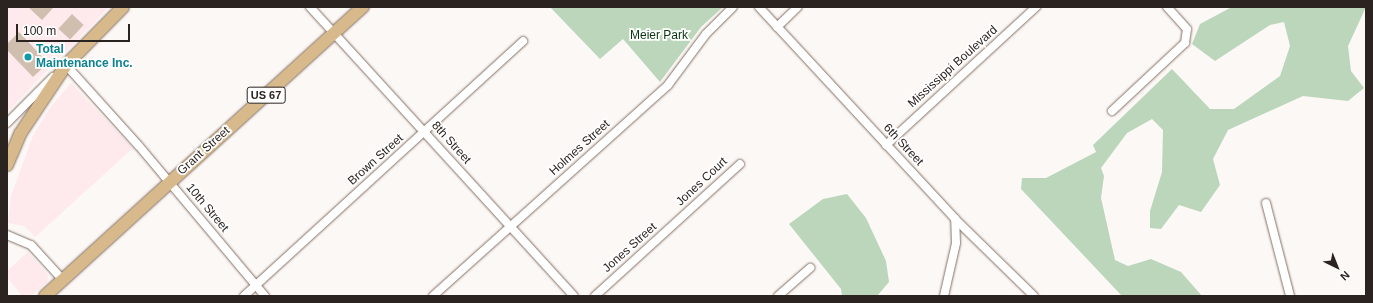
<!DOCTYPE html>
<style>
body{margin:0}
#map{position:relative;width:1373px;height:303px;overflow:hidden;background:#fcf8f5;font-family:Arial,sans-serif}
div>[style]{position:absolute}
.commercial>*{inset:0;background:#fee9ed}
.green>*{inset:0;background:#bbd6bb}
.building>*{inset:0;background:#d0bfae;transform-origin:0 0}
.roads{filter:drop-shadow(0 0 1px #836f64) drop-shadow(0 0 1px #836f64)}
.street>*{height:8px;margin:-4px;padding:0 4px;transform-origin:4px;border-radius:4px;background:#fff}
.primary>*{height:12px;margin:-6px;padding:0 6px;transform-origin:6px;border-radius:6px;background:#d7b98c}
.dots>*{width:11px;height:11px;translate:-50% -50%;box-sizing:border-box;border:2px solid #fff;border-radius:50%}
span{translate:-50% -50%;white-space:nowrap;text-align:center;line-height:1.15;-webkit-text-stroke:3.5px #fff;paint-order:stroke}
.shield-label span{padding:1px 3px;background:#fff;border:1px solid;border-radius:3px;-webkit-text-stroke-width:0}
.shield-label{font-size:11px;color:#2b231f;font-weight:700}
.park-label{font-size:12px;color:#0a3311}
.culture-label{font-size:12px;color:#0d838f;font-weight:700}
.left{translate:0 -50%;text-align:left}
.street-label{font-size:12px;color:#2b231f}
.frame{position:absolute;inset:0;border:8px solid #2b231f;pointer-events:none}
.north{position:absolute;left:1317px;top:247px;width:40px;height:40px;-webkit-text-stroke:3px #fff;paint-order:stroke;rotate:137deg;font-size:11px;font-weight:700;line-height:16px;text-align:center;color:#2b231f}
.north::after{content:'';display:block;margin:auto;width:14px;height:18px;background:#2b231f;clip-path:polygon(50% 0,100% 100%,50% 72%,0 100%)}
.scale{position:absolute;left:16px;top:24px;width:114px;height:18px;box-sizing:border-box;border:2px solid #2b231f;border-top:0;padding-left:5px;font-size:12px;line-height:14px;white-space:nowrap;color:#2b231f;-webkit-text-stroke:3px #fff;paint-order:stroke}
</style>
<div id="map">
<div class="commercial">
<i style="clip-path:polygon(7px 7px,109px 7px,7px 112px)"></i>
<i style="clip-path:polygon(71px 83px,133px 148px,35px 237px,24px 226px,8px 223px,11px 196px,33px 136px,49px 109px)"></i>
<i style="clip-path:polygon(28px 252px,48px 275px,47px 282px,31px 296px,22px 296px,7px 277px,7px 271px)"></i>
</div>
<div class="green">
<i style="clip-path:polygon(550px 7px,723px 7px,701px 27px,660px 82px,623px 39px,600px 59px)"></i>
<i style="clip-path:polygon(1232px 7px,1366px 7px,1348px 46px,1351px 71px,1364px 88px,1348px 101px,1303px 96px,1228px 130px,1213px 159px,1220px 185px,1201px 212px,1179px 205px,1161px 229px,1150px 228px,1150px 211px,1162px 172px,1163px 130px,1152px 119px,1127px 133px,1101px 168px,1104px 176px,1101px 198px,1115px 260px,1128px 266px,1151px 259px,1181px 272px,1202px 296px,1122px 296px,1021px 189px,1022px 178px,1046px 178px,1096px 152px,1093px 145px,1172px 69px,1210px 109px,1234px 109px,1280px 76px,1290px 46px,1284px 22px,1270px 25px,1215px 61px,1192px 44px,1200px 24px)"></i>
<i style="clip-path:polygon(847px 194px,866px 218px,886px 261px,889px 282px,877px 296px,842px 296px,841px 289px,789px 224px,823px 199px)"></i>
</div>
<div class="building">
<i style="clip-path:polygon(28px 7px,54px 7px,42px 20px)"></i>
<i style="left:72px;top:14px;width:16px;height:20px;rotate:43deg"></i>
<i style="clip-path:polygon(19px 32px,48px 63px,33px 77px,7px 50px,7px 44px)"></i>
</div>
<div class="roads">
<div class="street">
<i style="left:310px;top:7px;width:391px;rotate:47.6deg"></i>
<i style="left:759px;top:7px;width:289px;rotate:47.2deg"></i>
<i style="left:955px;top:219px;width:110px;rotate:44.3deg"></i>
<i style="left:777px;top:27px;width:29px;rotate:-44deg"></i>
<i style="left:63px;top:68px;width:4px;rotate:-45deg"></i>
<i style="left:66px;top:65px;width:109px;rotate:48deg"></i>
<i style="left:139px;top:146px;width:196px;rotate:50deg"></i>
<i style="left:1112px;top:111px;width:100px;rotate:-43deg"></i>
<i style="left:1185px;top:43px;width:14px;rotate:-82deg"></i>
<i style="left:1187px;top:29px;width:30px;rotate:-132deg"></i>
<i style="left:7px;top:123px;width:65px;rotate:-45deg"></i>
<i style="left:886px;top:145px;width:204px;rotate:-42.6deg"></i>
<i style="left:1266px;top:203px;width:96px;rotate:75.5deg"></i>
<i style="left:7px;top:235px;width:26px;rotate:23deg"></i>
<i style="left:31px;top:245px;width:47px;rotate:47.6deg"></i>
<i style="left:244px;top:296px;width:378px;rotate:-42.4deg"></i>
<i style="left:433px;top:296px;width:316px;rotate:-41.9deg"></i>
<i style="left:668px;top:85px;width:64px;rotate:-53.3deg"></i>
<i style="left:706px;top:34px;width:38px;rotate:-45deg"></i>
<i style="left:595px;top:296px;width:196px;rotate:-42.3deg"></i>
<i style="left:778px;top:296px;width:43px;rotate:-41.2deg"></i>
<i style="left:944px;top:296px;width:54px;rotate:-77.2deg"></i>
<i style="left:956px;top:243px;width:24px;rotate:-92deg"></i>
</div>
<div class="primary">
<i style="left:7px;top:165px;width:34px;rotate:-67deg"></i>
<i style="left:20px;top:134px;width:83px;rotate:-56.3deg"></i>
<i style="left:66px;top:65px;width:81px;rotate:-45.5deg"></i>
<i style="left:45px;top:296px;width:430px;rotate:-42.3deg"></i>
</div>
</div>
<div class="dots">
<i style="left:28px;top:57px;background:#0f9aa8"></i>
</div>
<div class="shield-label">
<span style="left:266px;top:95px">US 67</span>
</div>
<div class="park-label">
<span style="left:659px;top:36px">Meier Park</span>
</div>
<div class="culture-label">
<span class="left" style="left:36px;top:57px">Total<br>Maintenance Inc.</span>
</div>
<div class="street-label">
<span style="left:953px;top:67px;rotate:-42deg">Mississippi Boulevard</span>
<span style="left:451px;top:143px;rotate:48deg">8th Street</span>
<span style="left:903px;top:145px;rotate:47deg">6th Street</span>
<span style="left:580px;top:148px;rotate:-42deg">Holmes Street</span>
<span style="left:204px;top:151px;rotate:-42deg">Grant Street</span>
<span style="left:376px;top:160px;rotate:-42deg">Brown Street</span>
<span style="left:702px;top:182px;rotate:-43deg">Jones Court</span>
<span style="left:207px;top:208px;rotate:50deg">10th Street</span>
<span style="left:630px;top:248px;rotate:-42deg">Jones Street</span>
</div>
<div class="frame"></div>
<div class="north">N</div>
<div class="scale">100 m</div>
</div>
